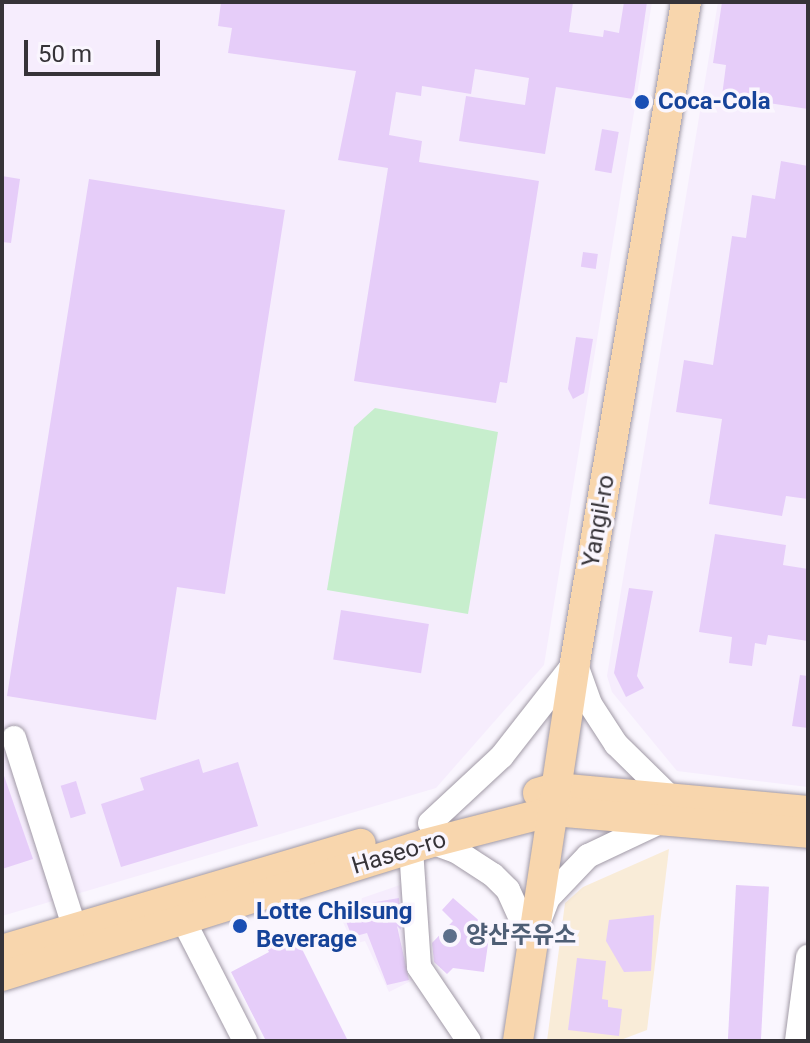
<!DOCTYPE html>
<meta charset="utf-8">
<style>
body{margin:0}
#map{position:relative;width:810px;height:1043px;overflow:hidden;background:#faf6fe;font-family:Roboto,"Noto Sans KR",sans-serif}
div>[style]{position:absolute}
.commercial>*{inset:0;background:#f9ecd8}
.built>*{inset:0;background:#f6edfd}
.green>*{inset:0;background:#c7eecd}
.building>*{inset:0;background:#e6cdf9;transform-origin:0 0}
.roads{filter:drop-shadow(0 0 2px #a19aa6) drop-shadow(0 0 2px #a19aa6)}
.minor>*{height:24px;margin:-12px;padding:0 12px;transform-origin:12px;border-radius:12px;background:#fff}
.major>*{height:30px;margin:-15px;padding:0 15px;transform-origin:15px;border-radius:15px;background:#f8d6ad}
.dots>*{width:22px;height:22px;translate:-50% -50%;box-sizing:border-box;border:4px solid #faf6fe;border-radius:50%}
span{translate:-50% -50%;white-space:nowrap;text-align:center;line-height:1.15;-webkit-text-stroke:7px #faf6fe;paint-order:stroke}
.transit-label{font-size:24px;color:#164399;font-weight:700}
.left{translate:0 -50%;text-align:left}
.street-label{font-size:24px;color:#363338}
.service-label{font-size:24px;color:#4e5e75;font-weight:700}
.frame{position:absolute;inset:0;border:4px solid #363338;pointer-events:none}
.scale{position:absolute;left:24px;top:40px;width:136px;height:36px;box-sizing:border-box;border:4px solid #363338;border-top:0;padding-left:10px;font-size:24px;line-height:28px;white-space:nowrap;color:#363338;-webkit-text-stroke:6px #faf6fe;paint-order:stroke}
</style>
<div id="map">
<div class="commercial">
<i style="clip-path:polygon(669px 849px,647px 1030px,618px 1041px,547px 1041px,565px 903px,583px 887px)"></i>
</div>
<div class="built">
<i style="clip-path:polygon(2px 2px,652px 2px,544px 665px,436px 788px,2px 916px)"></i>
<i style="clip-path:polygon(718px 2px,808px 2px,808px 787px,677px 771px,612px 692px,607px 676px)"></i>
<i style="clip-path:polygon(403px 884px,415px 979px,389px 992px,365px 941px,353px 944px,336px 907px)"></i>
</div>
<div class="green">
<i style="clip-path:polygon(375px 408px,498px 432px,468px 614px,327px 590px,354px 427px)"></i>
</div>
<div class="building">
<i style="clip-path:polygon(221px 2px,573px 2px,569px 32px,603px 37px,604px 30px,619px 33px,624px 2px,647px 2px,633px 99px,556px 87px,545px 154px,459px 141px,466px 96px,525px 105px,529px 78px,475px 69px,471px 94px,422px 86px,421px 96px,396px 92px,389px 135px,422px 141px,419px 162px,539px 181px,507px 383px,500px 382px,496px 403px,354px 381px,388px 168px,338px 160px,356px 71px,228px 53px,232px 28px,218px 26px)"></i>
<i style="clip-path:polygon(722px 2px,808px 2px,808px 109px,722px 96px,726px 65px,713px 63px)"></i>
<i style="left:602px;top:129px;width:17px;height:42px;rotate:10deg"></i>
<i style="clip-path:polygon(781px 161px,808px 166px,808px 499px,786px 496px,782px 516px,709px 504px,722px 419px,676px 412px,684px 360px,713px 365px,732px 236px,746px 238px,752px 195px,775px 199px)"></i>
<i style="clip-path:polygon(2px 176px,20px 179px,11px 243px,2px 242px)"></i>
<i style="clip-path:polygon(89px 179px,285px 210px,225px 594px,177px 587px,156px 720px,7px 696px)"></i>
<i style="left:583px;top:252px;width:15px;height:15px;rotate:8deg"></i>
<i style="clip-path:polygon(576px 337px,593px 339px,584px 393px,573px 399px,568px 389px)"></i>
<i style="clip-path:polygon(715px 534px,786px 545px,783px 565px,808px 569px,808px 641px,768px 635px,766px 645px,755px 643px,752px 666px,729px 663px,732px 637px,699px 632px)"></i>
<i style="clip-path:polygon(629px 588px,653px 591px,637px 676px,644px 688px,626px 697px,614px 673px)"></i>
<i style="left:341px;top:610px;width:89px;height:50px;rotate:9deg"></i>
<i style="clip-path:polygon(800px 675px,808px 676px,808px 728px,792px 726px)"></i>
<i style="clip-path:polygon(199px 759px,203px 773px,238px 762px,258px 826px,121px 867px,101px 804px,144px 790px,140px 778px)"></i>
<i style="clip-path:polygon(2px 770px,33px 859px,2px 869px)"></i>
<i style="left:76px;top:781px;width:34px;height:16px;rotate:73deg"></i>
<i style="left:736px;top:885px;width:33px;height:157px;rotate:3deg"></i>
<i style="clip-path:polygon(399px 898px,401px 930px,397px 926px,409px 980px,387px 985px,367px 933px,352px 937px,341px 908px)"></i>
<i style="clip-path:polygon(453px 898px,490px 930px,484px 972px,453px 968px,447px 974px,434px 962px,432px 943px,453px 921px,442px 910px)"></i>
<i style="clip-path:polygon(654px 915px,651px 971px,624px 972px,606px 941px,609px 920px)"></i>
<i style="clip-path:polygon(293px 931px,348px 1041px,266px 1041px,231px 972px,269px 952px,266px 946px)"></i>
<i style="clip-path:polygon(577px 958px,606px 961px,602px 999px,608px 1000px,608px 1007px,622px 1009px,619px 1036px,568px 1030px)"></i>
</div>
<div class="roads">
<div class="minor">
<i style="left:575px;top:662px;width:45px;rotate:70.3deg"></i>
<i style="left:590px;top:704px;width:48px;rotate:57deg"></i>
<i style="left:616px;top:744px;width:74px;rotate:44.5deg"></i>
<i style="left:14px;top:738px;width:217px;rotate:72.3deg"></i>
<i style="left:430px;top:823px;width:98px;rotate:-42.9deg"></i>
<i style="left:502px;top:756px;width:117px;rotate:-52deg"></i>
<i style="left:431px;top:842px;width:27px;rotate:20deg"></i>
<i style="left:456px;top:851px;width:44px;rotate:33deg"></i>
<i style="left:493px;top:875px;width:21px;rotate:45deg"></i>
<i style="left:508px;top:890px;width:56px;rotate:65.7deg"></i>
<i style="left:411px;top:849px;width:118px;rotate:86.1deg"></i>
<i style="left:419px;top:967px;width:89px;rotate:56deg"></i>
<i style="left:175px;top:904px;width:154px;rotate:62.9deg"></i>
<i style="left:541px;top:916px;width:19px;rotate:-69deg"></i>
<i style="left:548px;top:898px;width:58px;rotate:-46.4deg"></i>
<i style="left:588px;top:856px;width:82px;rotate:-25.3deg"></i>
<i style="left:797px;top:1041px;width:85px;rotate:-82.5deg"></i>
</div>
<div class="major">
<i style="left:538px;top:793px;width:19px;rotate:-16deg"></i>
<i style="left:556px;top:788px;width:253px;rotate:5.2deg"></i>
<i style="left:2px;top:950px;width:374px;rotate:-16.5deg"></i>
<i style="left:2px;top:976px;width:443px;rotate:-17.3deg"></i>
<i style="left:425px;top:844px;width:132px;rotate:-14.5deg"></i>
<i style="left:553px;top:811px;width:256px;rotate:4.9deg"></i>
<i style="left:518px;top:1041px;width:383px;rotate:-81.4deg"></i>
<i style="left:575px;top:662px;width:669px;rotate:-80.45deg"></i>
</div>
</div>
<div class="dots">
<i style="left:642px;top:102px;background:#1a4fb4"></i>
<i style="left:240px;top:926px;background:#1a4fb4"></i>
<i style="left:450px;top:936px;background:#5c6f8a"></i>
</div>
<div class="transit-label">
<span class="left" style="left:658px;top:102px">Coca-Cola</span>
<span class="left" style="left:256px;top:926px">Lotte Chilsung<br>Beverage</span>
</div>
<div class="street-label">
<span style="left:599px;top:521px;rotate:-80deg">Yangil-ro</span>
<span style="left:399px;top:853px;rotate:-17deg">Haseo-ro</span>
</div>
<div class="service-label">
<span class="left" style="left:466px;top:936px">양산주유소</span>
</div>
<div class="frame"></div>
<div class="scale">50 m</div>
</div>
